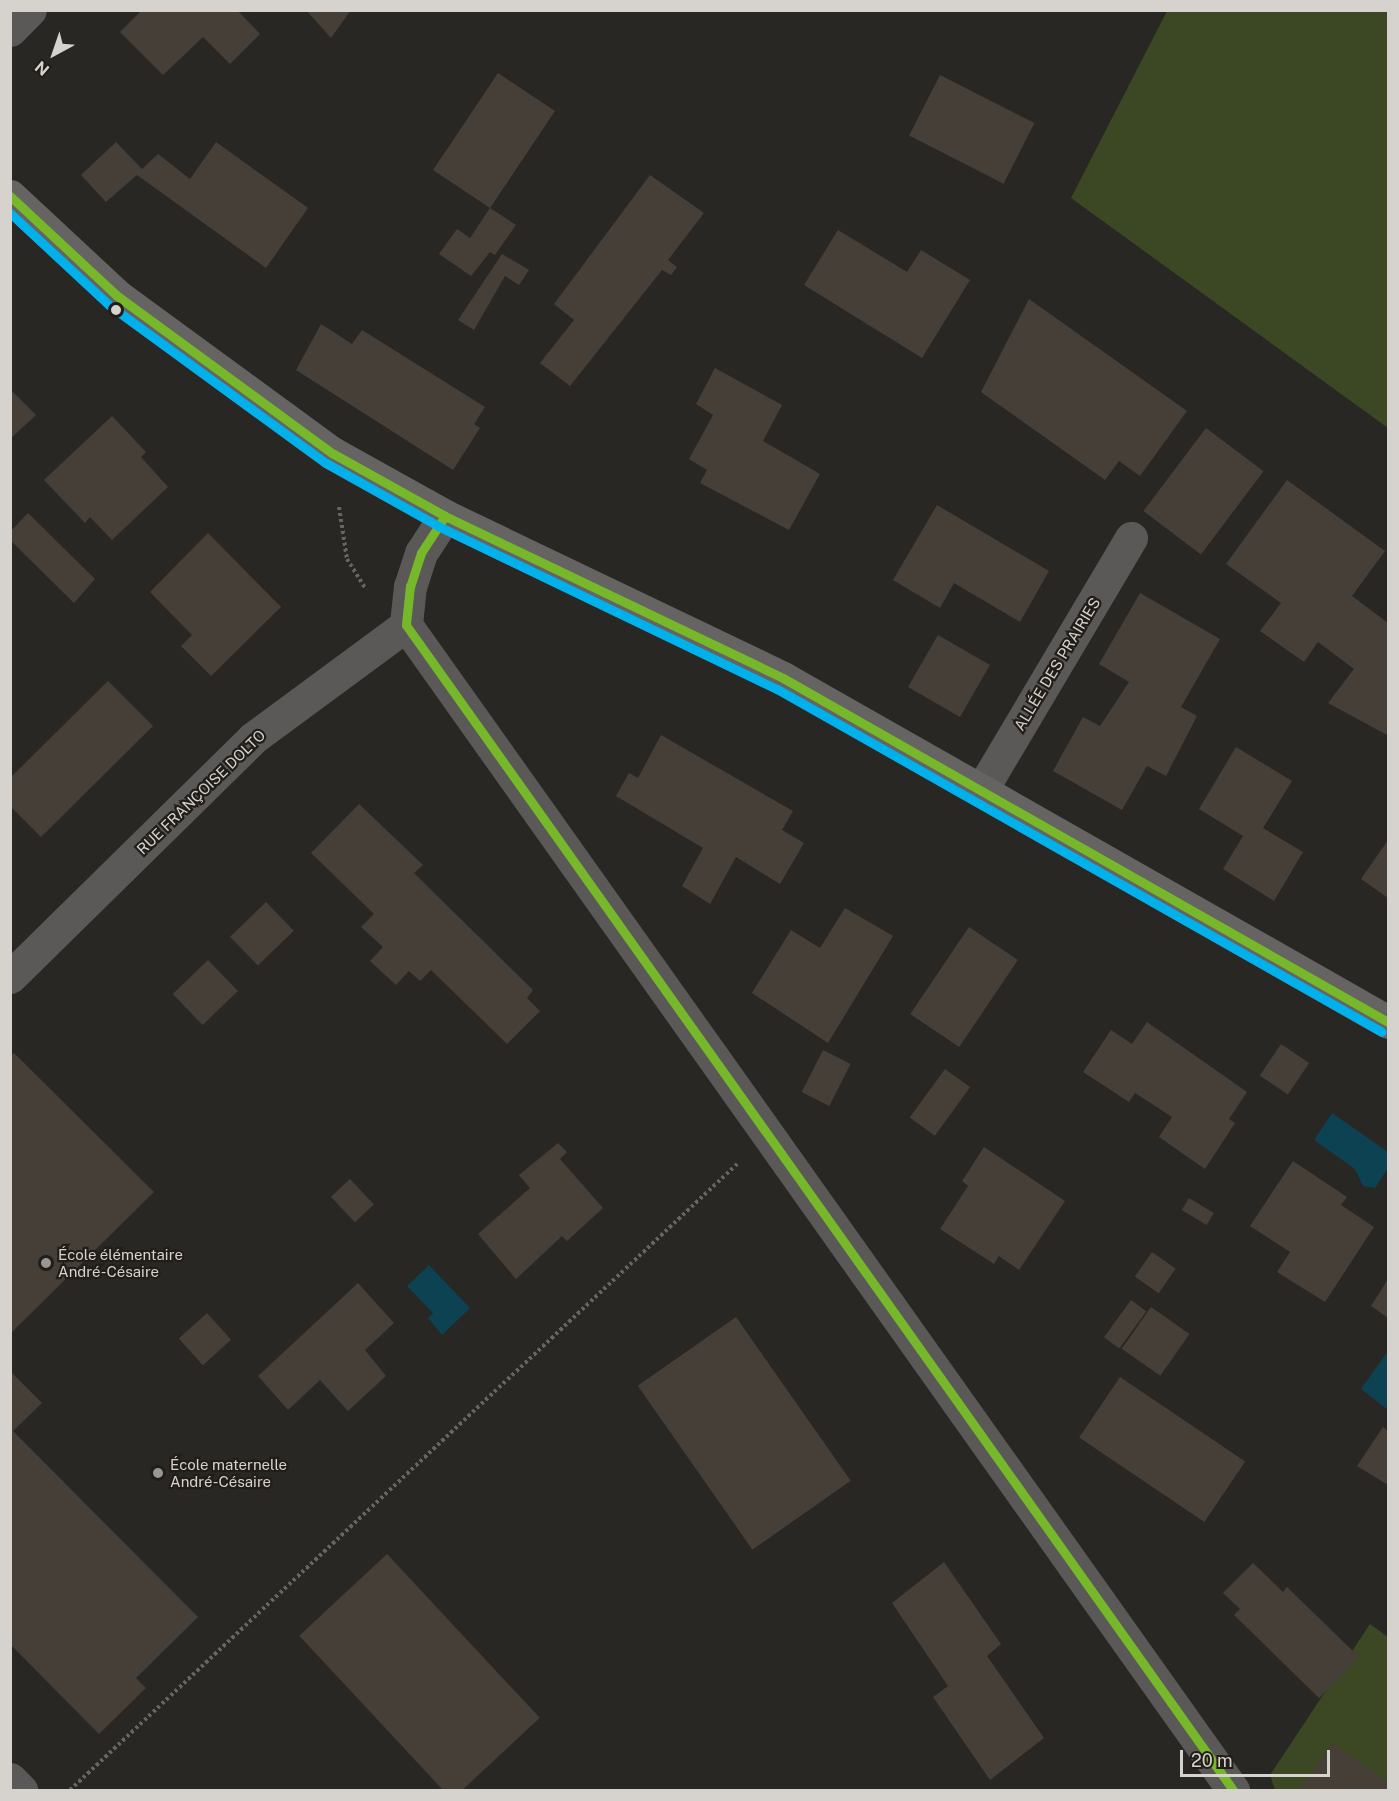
<!DOCTYPE html>
<meta charset="utf-8">
<style>
body{margin:0}
#map{position:relative;width:1399px;height:1801px;overflow:hidden;background:#292724;font-family:"Public Sans",sans-serif}
div>[style]{position:absolute}
.green>*{inset:0;background:#3c4723}
.water>*{inset:0;background:#0c4251}
.building>*{inset:0;background:#453f37;transform-origin:0 0}
.path>*{height:4px;margin-top:-2px;transform-origin:0;background:repeating-linear-gradient(90deg,#666563 0 3px,transparent 0 6px)}
.street>*{height:33px;margin:-16.5px;padding:0 16.5px;transform-origin:16.5px;border-radius:16.5px;background:#5a5958}
.secondary>*{height:33px;margin:-16.5px;padding:0 16.5px;transform-origin:16.5px;border-radius:16.5px;background:#656463}
.bus-1>*{height:9px;margin:-4.5px;padding:0 4.5px;transform-origin:4.5px;border-radius:4.5px;background:#76b82a}
.bus-2>*{height:9px;margin:-4.5px;padding:0 4.5px;transform-origin:4.5px;border-radius:4.5px;background:#00b1eb}
.dots>*{width:16px;height:16px;translate:-50% -50%;box-sizing:border-box;border:3px solid #221d18;border-radius:50%}
span{translate:-50% -50%;white-space:nowrap;text-align:center;line-height:1.15;-webkit-text-stroke:4.5px #221d18;paint-order:stroke}
.street-label{font-size:15px;color:#d6d3cf}
.poi-label{font-size:15px;color:#d6d3cf}
.left{translate:0 -50%;text-align:left}
.frame{position:absolute;inset:0;border:12px solid #d6d3cf;pointer-events:none}
.north{position:absolute;left:24px;top:24px;width:60px;height:60px;-webkit-text-stroke:4px #221d18;paint-order:stroke;rotate:220deg;font-size:16px;font-weight:700;line-height:24px;text-align:center;color:#d6d3cf}
.north::after{content:'';display:block;margin:auto;width:21px;height:27px;background:#d6d3cf;clip-path:polygon(50% 0,100% 100%,50% 72%,0 100%)}
.scale{position:absolute;left:1180px;top:1750px;width:150px;height:27px;box-sizing:border-box;border:3px solid #d6d3cf;border-top:0;padding-left:8px;font-size:18px;line-height:21px;white-space:nowrap;color:#d6d3cf;-webkit-text-stroke:4px #221d18;paint-order:stroke}
</style>
<div id="map">
<div class="green">
<i style="clip-path:polygon(1167px 11px,1388px 11px,1388px 428px,1071px 198px)"></i>
<i style="clip-path:polygon(1370px 1624px,1388px 1637px,1388px 1790px,1275px 1790px,1270px 1775px)"></i>
</div>
<div class="water">
<i style="clip-path:polygon(1332px 1113px,1388px 1152px,1388px 1168px,1375px 1188px,1363px 1186px,1355px 1169px,1314px 1140px)"></i>
<i style="clip-path:polygon(429px 1265px,470px 1308px,442px 1335px,428px 1318px,433px 1313px,407px 1286px)"></i>
<i style="clip-path:polygon(1388px 1351px,1388px 1410px,1361px 1389px)"></i>
</div>
<div class="building">
<i style="clip-path:polygon(142px 10px,237px 10px,260px 34px,230px 64px,203px 37px,163px 75px,120px 32px)"></i>
<i style="clip-path:polygon(306px 10px,351px 10px,331px 38px)"></i>
<i style="clip-path:polygon(498px 73px,555px 111px,490px 208px,516px 225px,495px 255px,490px 252px,471px 276px,439px 254px,457px 229px,470px 238px,490px 208px,433px 170px)"></i>
<i style="left:940px;top:75px;width:106px;height:68px;rotate:27deg"></i>
<i style="clip-path:polygon(116px 142px,142px 169px,158px 154px,190px 179px,216px 142px,308px 208px,266px 268px,137px 175px,106px 202px,81px 175px)"></i>
<i style="clip-path:polygon(650px 175px,704px 213px,668px 260px,677px 267px,671px 275px,662px 270px,570px 386px,540px 363px,574px 320px,554px 304px)"></i>
<i style="clip-path:polygon(838px 230px,907px 272px,921px 250px,970px 280px,922px 358px,804px 285px)"></i>
<i style="clip-path:polygon(502px 254px,529px 270px,519px 285px,505px 276px,474px 330px,458px 320px)"></i>
<i style="clip-path:polygon(1029px 299px,1187px 411px,1140px 476px,1119px 461px,1105px 480px,981px 392px)"></i>
<i style="clip-path:polygon(321px 324px,352px 344px,362px 330px,485px 407px,474px 424px,480px 428px,453px 470px,296px 370px)"></i>
<i style="clip-path:polygon(715px 368px,782px 405px,763px 441px,820px 474px,789px 530px,700px 483px,707px 470px,689px 459px,713px 415px,696px 404px)"></i>
<i style="clip-path:polygon(10px 389px,36px 415px,10px 439px)"></i>
<i style="clip-path:polygon(112px 416px,146px 452px,141px 457px,168px 487px,112px 540px,90px 517px,85px 523px,44px 480px)"></i>
<i style="left:1206px;top:428px;width:72px;height:104px;rotate:37deg"></i>
<i style="clip-path:polygon(1287px 480px,1385px 551px,1352px 596px,1388px 623px,1387px 735px,1328px 703px,1354px 669px,1318px 642px,1304px 662px,1260px 631px,1281px 603px,1226px 564px)"></i>
<i style="clip-path:polygon(937px 505px,1049px 571px,1020px 622px,954px 583px,940px 608px,893px 580px)"></i>
<i style="clip-path:polygon(28px 513px,95px 579px,74px 603px,10px 540px,10px 532px)"></i>
<i style="clip-path:polygon(208px 533px,281px 607px,211px 676px,181px 646px,192px 635px,150px 592px)"></i>
<i style="clip-path:polygon(1140px 593px,1220px 639px,1181px 707px,1197px 716px,1166px 776px,1147px 766px,1122px 810px,1053px 771px,1083px 717px,1100px 726px,1129px 682px,1099px 664px)"></i>
<i style="left:938px;top:635px;width:60px;height:60px;rotate:30deg"></i>
<i style="clip-path:polygon(108px 681px,153px 726px,41px 837px,10px 806px,10px 778px)"></i>
<i style="clip-path:polygon(661px 735px,793px 811px,782px 830px,804px 843px,780px 884px,736px 857px,710px 904px,682px 886px,703px 848px,616px 796px,629px 773px,638px 778px)"></i>
<i style="clip-path:polygon(1236px 747px,1292px 781px,1263px 828px,1303px 852px,1274px 901px,1223px 869px,1243px 836px,1199px 809px)"></i>
<i style="clip-path:polygon(359px 804px,423px 865px,414px 873px,533px 990px,527px 998px,540px 1011px,507px 1044px,431px 970px,420px 981px,409px 971px,396px 985px,370px 961px,383px 947px,361px 927px,374px 914px,311px 853px)"></i>
<i style="clip-path:polygon(1388px 840px,1388px 898px,1361px 879px)"></i>
<i style="left:266px;top:902px;width:40px;height:50px;rotate:46deg"></i>
<i style="clip-path:polygon(845px 908px,893px 936px,828px 1043px,752px 993px,791px 930px,820px 948px)"></i>
<i style="left:969px;top:927px;width:59px;height:105px;rotate:34deg"></i>
<i style="left:208px;top:960px;width:43px;height:49px;rotate:46deg"></i>
<i style="clip-path:polygon(1147px 1022px,1247px 1092px,1229px 1119px,1235px 1123px,1205px 1169px,1159px 1137px,1172px 1117px,1135px 1093px,1129px 1102px,1083px 1072px,1111px 1030px,1132px 1044px)"></i>
<i style="left:1281px;top:1044px;width:34px;height:38px;rotate:34deg"></i>
<i style="left:823px;top:1050px;width:31px;height:47px;rotate:27deg"></i>
<i style="clip-path:polygon(14px 1053px,154px 1192px,10px 1334px,10px 1056px)"></i>
<i style="left:945px;top:1069px;width:31px;height:60px;rotate:36deg"></i>
<i style="clip-path:polygon(558px 1143px,567px 1152px,560px 1159px,603px 1208px,567px 1241px,562px 1236px,516px 1279px,478px 1234px,530px 1188px,519px 1175px)"></i>
<i style="clip-path:polygon(984px 1147px,1065px 1201px,1019px 1270px,999px 1256px,994px 1264px,940px 1229px,968px 1186px,962px 1181px)"></i>
<i style="clip-path:polygon(1293px 1161px,1347px 1197px,1341px 1205px,1374px 1227px,1325px 1302px,1277px 1272px,1290px 1252px,1250px 1226px)"></i>
<i style="left:350px;top:1179px;width:35px;height:26px;rotate:47deg"></i>
<i style="left:1189px;top:1198px;width:29px;height:14px;rotate:31deg"></i>
<i style="left:1152px;top:1252px;width:29px;height:30px;rotate:35deg"></i>
<i style="clip-path:polygon(1388px 1279px,1388px 1318px,1371px 1306px)"></i>
<i style="clip-path:polygon(358px 1283px,394px 1323px,365px 1350px,386px 1376px,348px 1411px,320px 1380px,288px 1410px,258px 1376px)"></i>
<i style="left:1131px;top:1300px;width:19px;height:46px;rotate:36deg"></i>
<i style="left:1151px;top:1307px;width:47px;height:51px;rotate:35deg"></i>
<i style="left:207px;top:1313px;width:36px;height:38px;rotate:48deg"></i>
<i style="left:736px;top:1317px;width:200px;height:120px;rotate:55deg"></i>
<i style="clip-path:polygon(10px 1371px,42px 1403px,13px 1431px,198px 1617px,136px 1678px,146px 1688px,99px 1734px,10px 1644px)"></i>
<i style="left:1120px;top:1377px;width:151px;height:73px;rotate:34deg"></i>
<i style="clip-path:polygon(1383px 1427px,1388px 1431px,1388px 1485px,1357px 1466px)"></i>
<i style="left:387px;top:1554px;width:224px;height:120px;rotate:47deg"></i>
<i style="clip-path:polygon(944px 1562px,1001px 1644px,987px 1656px,1044px 1738px,990px 1780px,933px 1697px,948px 1686px,892px 1603px)"></i>
<i style="clip-path:polygon(1253px 1563px,1283px 1592px,1287px 1587px,1359px 1657px,1319px 1698px,1234px 1615px,1240px 1609px,1223px 1593px)"></i>
<i style="clip-path:polygon(1333px 1743px,1388px 1783px,1388px 1790px,1299px 1790px)"></i>
</div>
<div class="path">
<i style="left:339px;top:507px;width:53px;rotate:81.3deg"></i>
<i style="left:347px;top:559px;width:36px;rotate:58deg"></i>
<i style="left:70px;top:1790px;width:915px;rotate:-43.18deg"></i>
</div>
<div class="street">
<i style="left:10px;top:30px;width:28px;rotate:-45deg"></i>
<i style="left:445px;top:516px;width:44px;rotate:123deg"></i>
<i style="left:421px;top:553px;width:35px;rotate:108deg"></i>
<i style="left:410px;top:586px;width:39px;rotate:96deg"></i>
<i style="left:406px;top:625px;width:1429px;rotate:54.63deg"></i>
<i style="left:982px;top:789px;width:292px;rotate:-59.3deg"></i>
<i style="left:10px;top:977px;width:341px;rotate:-44.5deg"></i>
<i style="left:253px;top:738px;width:190px;rotate:-36.4deg"></i>
<i style="left:10px;top:1779px;width:16px;rotate:45deg"></i>
</div>
<div class="secondary">
<i style="left:10px;top:196px;width:145px;rotate:43deg"></i>
<i style="left:116px;top:295px;width:268px;rotate:36.2deg"></i>
<i style="left:332px;top:453px;width:129px;rotate:29.1deg"></i>
<i style="left:445px;top:516px;width:375px;rotate:25.6deg"></i>
<i style="left:783px;top:678px;width:696px;rotate:29.62deg"></i>
</div>
<div class="bus-1">
<i style="left:10px;top:196px;width:145px;rotate:43deg"></i>
<i style="left:116px;top:295px;width:268px;rotate:36.2deg"></i>
<i style="left:332px;top:453px;width:129px;rotate:29.1deg"></i>
<i style="left:445px;top:516px;width:375px;rotate:25.6deg"></i>
<i style="left:783px;top:678px;width:696px;rotate:29.62deg"></i>
<i style="left:445px;top:516px;width:44px;rotate:123deg"></i>
<i style="left:421px;top:553px;width:35px;rotate:108deg"></i>
<i style="left:410px;top:586px;width:39px;rotate:96deg"></i>
<i style="left:406px;top:625px;width:1429px;rotate:54.63deg"></i>
</div>
<div class="bus-2">
<i style="left:10px;top:213px;width:135px;rotate:42.9deg"></i>
<i style="left:109px;top:305px;width:268px;rotate:36.1deg"></i>
<i style="left:326px;top:463px;width:131px;rotate:29.3deg"></i>
<i style="left:440px;top:527px;width:374px;rotate:25.7deg"></i>
<i style="left:777px;top:689px;width:695px;rotate:29.55deg"></i>
</div>
<div class="dots">
<i style="left:116px;top:310px;background:#d6d3cf"></i>
<i style="left:46px;top:1263px;background:#999793"></i>
<i style="left:158px;top:1473px;background:#999793"></i>
</div>
<div class="street-label">
<span style="left:1057px;top:664px;rotate:-59deg">ALLÉE DES PRAIRIES</span>
<span style="left:201px;top:792px;rotate:-44deg">RUE FRANÇOISE DOLTO</span>
</div>
<div class="poi-label">
<span class="left" style="left:58px;top:1263px">École élémentaire<br>André-Césaire</span>
<span class="left" style="left:170px;top:1473px">École maternelle<br>André-Césaire</span>
</div>
<div class="frame"></div>
<div class="north">N</div>
<div class="scale">20 m</div>
</div>
